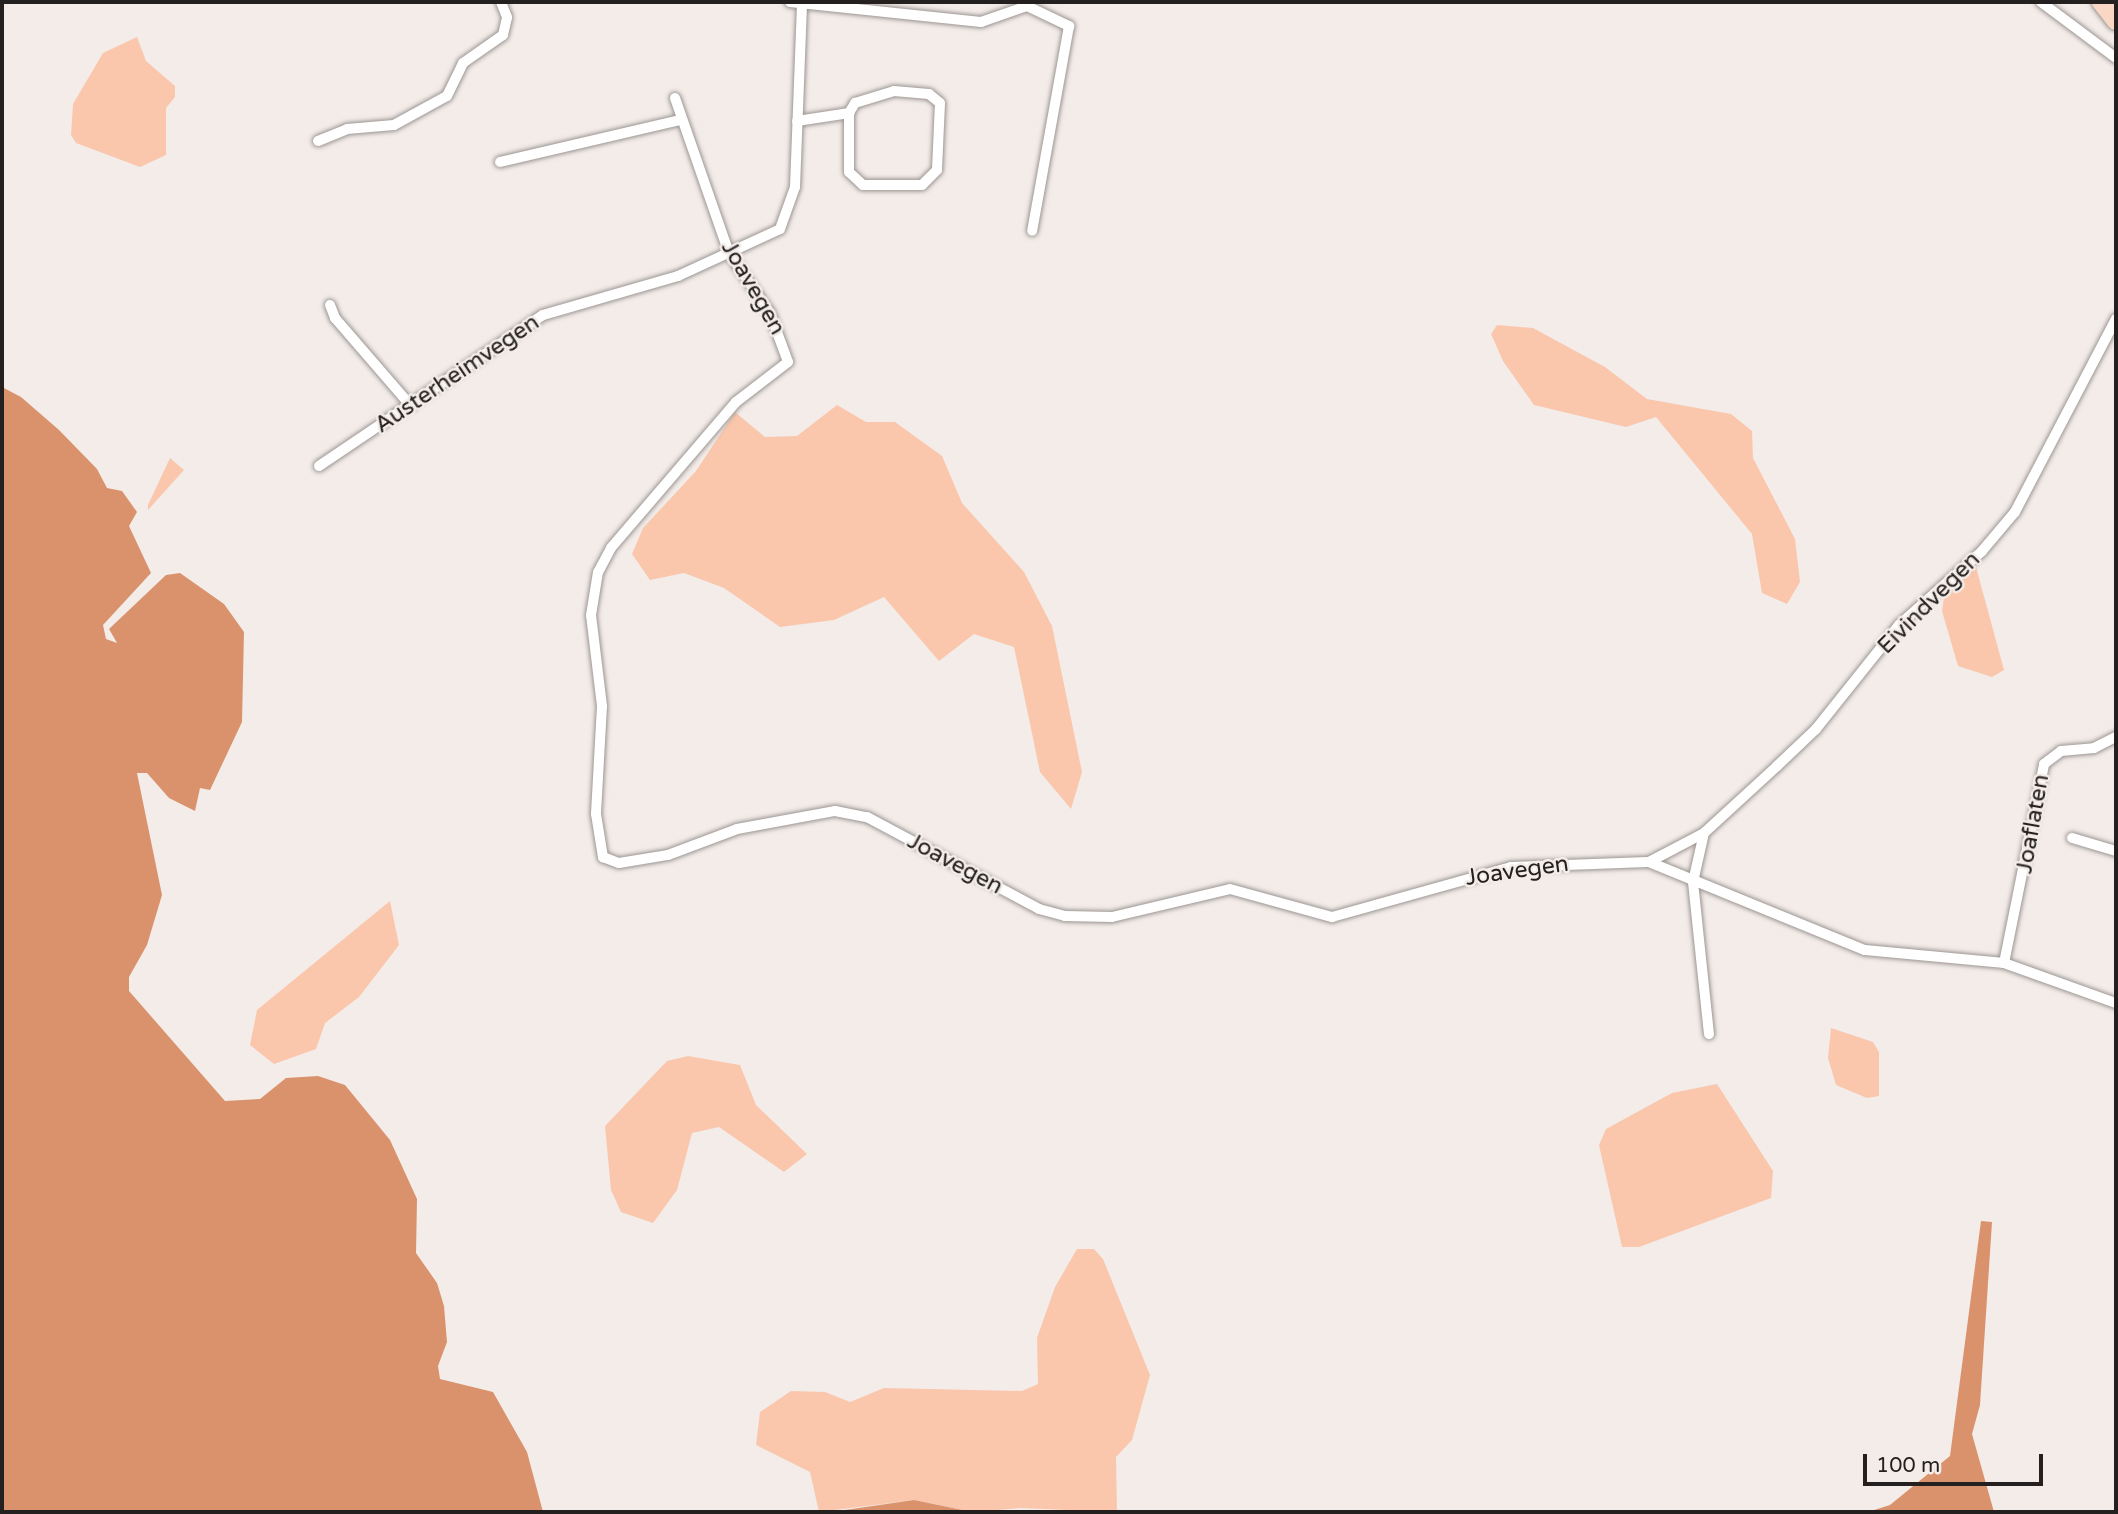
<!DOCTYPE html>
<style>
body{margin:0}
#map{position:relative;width:2118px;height:1514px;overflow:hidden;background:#f3ece9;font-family:"Varela Round",sans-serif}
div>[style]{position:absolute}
.green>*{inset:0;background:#fac7ad}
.water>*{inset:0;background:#da926c}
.roads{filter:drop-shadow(0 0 2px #9c9693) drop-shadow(0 0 2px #9c9693)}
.minor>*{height:10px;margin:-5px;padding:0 5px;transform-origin:5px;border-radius:5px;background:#fff}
.primary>*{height:18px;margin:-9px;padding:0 9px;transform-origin:9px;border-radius:9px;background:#fad6c4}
span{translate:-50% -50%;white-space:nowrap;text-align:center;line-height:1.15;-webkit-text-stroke:5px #f3ece9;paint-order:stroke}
.street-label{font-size:23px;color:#23201f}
.frame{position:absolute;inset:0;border:4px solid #23201f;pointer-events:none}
.scale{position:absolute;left:1863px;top:1454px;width:180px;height:32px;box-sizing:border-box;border:4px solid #23201f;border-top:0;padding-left:9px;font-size:21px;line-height:24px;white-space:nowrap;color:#23201f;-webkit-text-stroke:5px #f3ece9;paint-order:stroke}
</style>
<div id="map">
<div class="green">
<i style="clip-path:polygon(137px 37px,146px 61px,175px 86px,175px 97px,166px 108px,166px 155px,140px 167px,76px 143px,71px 135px,73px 104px,103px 53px)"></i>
<i style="clip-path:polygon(1497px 325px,1533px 328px,1605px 367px,1647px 399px,1731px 414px,1752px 431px,1753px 458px,1795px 539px,1800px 582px,1787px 604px,1762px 593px,1752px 534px,1656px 417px,1626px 427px,1534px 405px,1503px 361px,1491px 334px)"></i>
<i style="clip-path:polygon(837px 405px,866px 422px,895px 422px,942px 456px,962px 503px,1024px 572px,1052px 626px,1082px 772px,1071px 809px,1040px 772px,1014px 647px,974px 634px,939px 661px,884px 597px,834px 620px,780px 627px,724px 588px,684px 573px,650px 580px,632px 554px,643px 528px,696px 471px,735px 412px,765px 437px,797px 436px)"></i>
<i style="clip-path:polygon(170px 458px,184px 470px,148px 510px,148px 505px)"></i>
<i style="clip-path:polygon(1976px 567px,2004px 670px,1992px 677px,1958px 666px,1942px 611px,1945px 591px)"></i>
<i style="clip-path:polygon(390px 901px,399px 945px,359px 997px,325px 1023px,316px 1049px,274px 1064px,250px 1045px,257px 1010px)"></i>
<i style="clip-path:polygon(1831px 1028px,1873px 1042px,1879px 1052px,1879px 1096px,1867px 1098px,1836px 1085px,1828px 1058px)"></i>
<i style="clip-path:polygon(688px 1056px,740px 1065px,756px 1105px,807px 1154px,784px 1172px,719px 1127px,692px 1133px,677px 1190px,653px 1223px,621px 1212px,611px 1190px,605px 1126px,667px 1061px)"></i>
<i style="clip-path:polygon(1717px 1084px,1773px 1171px,1771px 1198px,1639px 1247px,1622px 1247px,1599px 1145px,1606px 1129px,1672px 1093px)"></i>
<i style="clip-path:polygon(1077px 1249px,1094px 1249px,1103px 1259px,1150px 1375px,1132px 1440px,1116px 1457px,1117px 1512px,1020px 1508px,972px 1512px,914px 1500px,819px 1512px,810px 1472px,756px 1445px,760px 1412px,791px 1391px,825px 1392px,850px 1402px,884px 1388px,1022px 1391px,1038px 1384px,1037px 1338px,1055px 1287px)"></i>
</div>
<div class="water">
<i style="clip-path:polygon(2px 387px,21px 397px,59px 430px,97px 469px,107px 488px,122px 491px,137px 512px,129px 526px,151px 573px,103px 625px,106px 639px,117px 643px,109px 629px,166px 575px,180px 573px,224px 604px,244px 632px,242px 722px,210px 790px,200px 788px,195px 811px,169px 798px,147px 773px,137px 773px,162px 895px,147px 945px,129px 977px,129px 991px,225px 1101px,260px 1099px,286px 1078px,318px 1076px,345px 1085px,390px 1140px,417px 1199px,416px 1253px,437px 1283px,444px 1306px,447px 1342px,438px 1366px,440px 1379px,493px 1392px,527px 1452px,543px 1512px,2px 1512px)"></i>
<i style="clip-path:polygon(1981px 1221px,1992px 1222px,1980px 1405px,1972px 1434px,1994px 1512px,1868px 1512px,1890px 1505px,1950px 1456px)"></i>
<i style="clip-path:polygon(914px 1500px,972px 1512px,831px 1512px)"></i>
</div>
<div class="roads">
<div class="minor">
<i style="left:790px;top:2px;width:192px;rotate:6deg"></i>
<i style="left:981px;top:22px;width:49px;rotate:-19.2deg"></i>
<i style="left:1027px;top:6px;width:47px;rotate:25.5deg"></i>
<i style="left:1069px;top:26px;width:208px;rotate:100.2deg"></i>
<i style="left:2041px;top:2px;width:94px;rotate:36.7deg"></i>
<i style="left:894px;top:91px;width:35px;rotate:5deg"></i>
<i style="left:929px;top:94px;width:14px;rotate:39deg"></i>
<i style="left:940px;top:103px;width:67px;rotate:92.6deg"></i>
<i style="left:937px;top:170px;width:21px;rotate:135deg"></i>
<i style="left:922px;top:185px;width:59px;rotate:180deg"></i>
<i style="left:863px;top:185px;width:19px;rotate:-137deg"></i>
<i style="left:849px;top:172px;width:59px;rotate:-90deg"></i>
<i style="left:849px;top:113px;width:12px;rotate:-59deg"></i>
<i style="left:855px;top:103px;width:41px;rotate:-17.1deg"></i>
<i style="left:675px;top:98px;width:164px;rotate:70.8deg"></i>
<i style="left:729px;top:253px;width:73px;rotate:55.7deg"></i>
<i style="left:770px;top:313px;width:52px;rotate:69.8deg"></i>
<i style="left:788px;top:362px;width:66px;rotate:142.4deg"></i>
<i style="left:736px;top:402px;width:192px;rotate:130.6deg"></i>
<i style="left:611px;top:548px;width:27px;rotate:118deg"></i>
<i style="left:598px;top:572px;width:44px;rotate:99.2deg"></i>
<i style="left:591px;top:615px;width:92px;rotate:83.1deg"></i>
<i style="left:602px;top:706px;width:108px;rotate:93.2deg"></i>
<i style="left:596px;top:814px;width:44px;rotate:80.8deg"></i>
<i style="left:603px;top:857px;width:17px;rotate:21deg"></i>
<i style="left:619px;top:863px;width:50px;rotate:-9.3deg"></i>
<i style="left:668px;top:855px;width:74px;rotate:-20.6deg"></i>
<i style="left:737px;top:829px;width:100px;rotate:-10.4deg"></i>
<i style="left:835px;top:811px;width:33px;rotate:11deg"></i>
<i style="left:867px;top:817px;width:195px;rotate:28.1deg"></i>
<i style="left:1039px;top:909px;width:27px;rotate:15deg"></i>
<i style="left:1065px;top:916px;width:47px;rotate:1.2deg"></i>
<i style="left:1112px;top:917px;width:121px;rotate:-13.3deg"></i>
<i style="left:1230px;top:889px;width:106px;rotate:15.4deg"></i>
<i style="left:1332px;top:917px;width:186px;rotate:-15.6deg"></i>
<i style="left:1511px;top:867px;width:138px;rotate:-2.1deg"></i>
<i style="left:1649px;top:862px;width:233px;rotate:22.2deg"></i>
<i style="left:1865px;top:950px;width:140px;rotate:5.3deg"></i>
<i style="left:2004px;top:963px;width:119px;rotate:19.7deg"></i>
<i style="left:797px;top:121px;width:53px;rotate:-8.7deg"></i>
<i style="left:318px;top:141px;width:31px;rotate:-22deg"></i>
<i style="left:347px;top:129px;width:47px;rotate:-4.9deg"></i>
<i style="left:394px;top:125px;width:60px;rotate:-28.7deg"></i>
<i style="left:447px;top:96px;width:37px;rotate:-64deg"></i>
<i style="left:463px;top:63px;width:49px;rotate:-35deg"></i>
<i style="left:503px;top:35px;width:18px;rotate:-77deg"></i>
<i style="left:507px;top:17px;width:16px;rotate:-112deg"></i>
<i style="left:500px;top:162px;width:186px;rotate:-13.1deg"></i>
<i style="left:330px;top:305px;width:14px;rotate:69deg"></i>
<i style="left:335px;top:318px;width:116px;rotate:49.2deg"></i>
<i style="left:319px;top:466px;width:270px;rotate:-34deg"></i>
<i style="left:543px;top:315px;width:141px;rotate:-16.1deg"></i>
<i style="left:678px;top:276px;width:112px;rotate:-24.7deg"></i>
<i style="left:780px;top:229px;width:45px;rotate:-70.3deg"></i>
<i style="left:795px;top:187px;width:185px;rotate:-87.8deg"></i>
<i style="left:1704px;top:833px;width:50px;rotate:102.7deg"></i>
<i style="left:1693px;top:882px;width:153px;rotate:84deg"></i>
<i style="left:2072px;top:838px;width:46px;rotate:16.5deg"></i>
<i style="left:1649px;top:862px;width:62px;rotate:-27.8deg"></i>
<i style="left:1704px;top:833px;width:99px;rotate:-42.5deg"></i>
<i style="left:1777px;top:766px;width:54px;rotate:-43.5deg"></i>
<i style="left:1816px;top:729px;width:133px;rotate:-51.4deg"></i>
<i style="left:1899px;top:625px;width:111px;rotate:-41.7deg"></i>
<i style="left:1982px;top:551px;width:51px;rotate:-49.8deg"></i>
<i style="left:2015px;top:512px;width:218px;rotate:-62.4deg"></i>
<i style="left:2004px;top:963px;width:203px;rotate:-78.6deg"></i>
<i style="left:2044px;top:764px;width:21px;rotate:-37deg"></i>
<i style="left:2061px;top:751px;width:33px;rotate:-5deg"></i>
<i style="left:2094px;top:748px;width:25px;rotate:-27deg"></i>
</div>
<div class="primary">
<i style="left:2101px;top:2px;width:24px;rotate:52deg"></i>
</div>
</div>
<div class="street-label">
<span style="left:753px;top:288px;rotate:60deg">Joavegen</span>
<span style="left:457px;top:374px;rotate:-34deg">Austerheimvegen</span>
<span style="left:1929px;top:603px;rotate:-45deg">Eivindvegen</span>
<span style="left:2033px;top:824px;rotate:-80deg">Joaflaten</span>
<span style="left:955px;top:864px;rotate:28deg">Joavegen</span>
<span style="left:1517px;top:871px;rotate:-8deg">Joavegen</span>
</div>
<div class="frame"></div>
<div class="scale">100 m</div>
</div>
